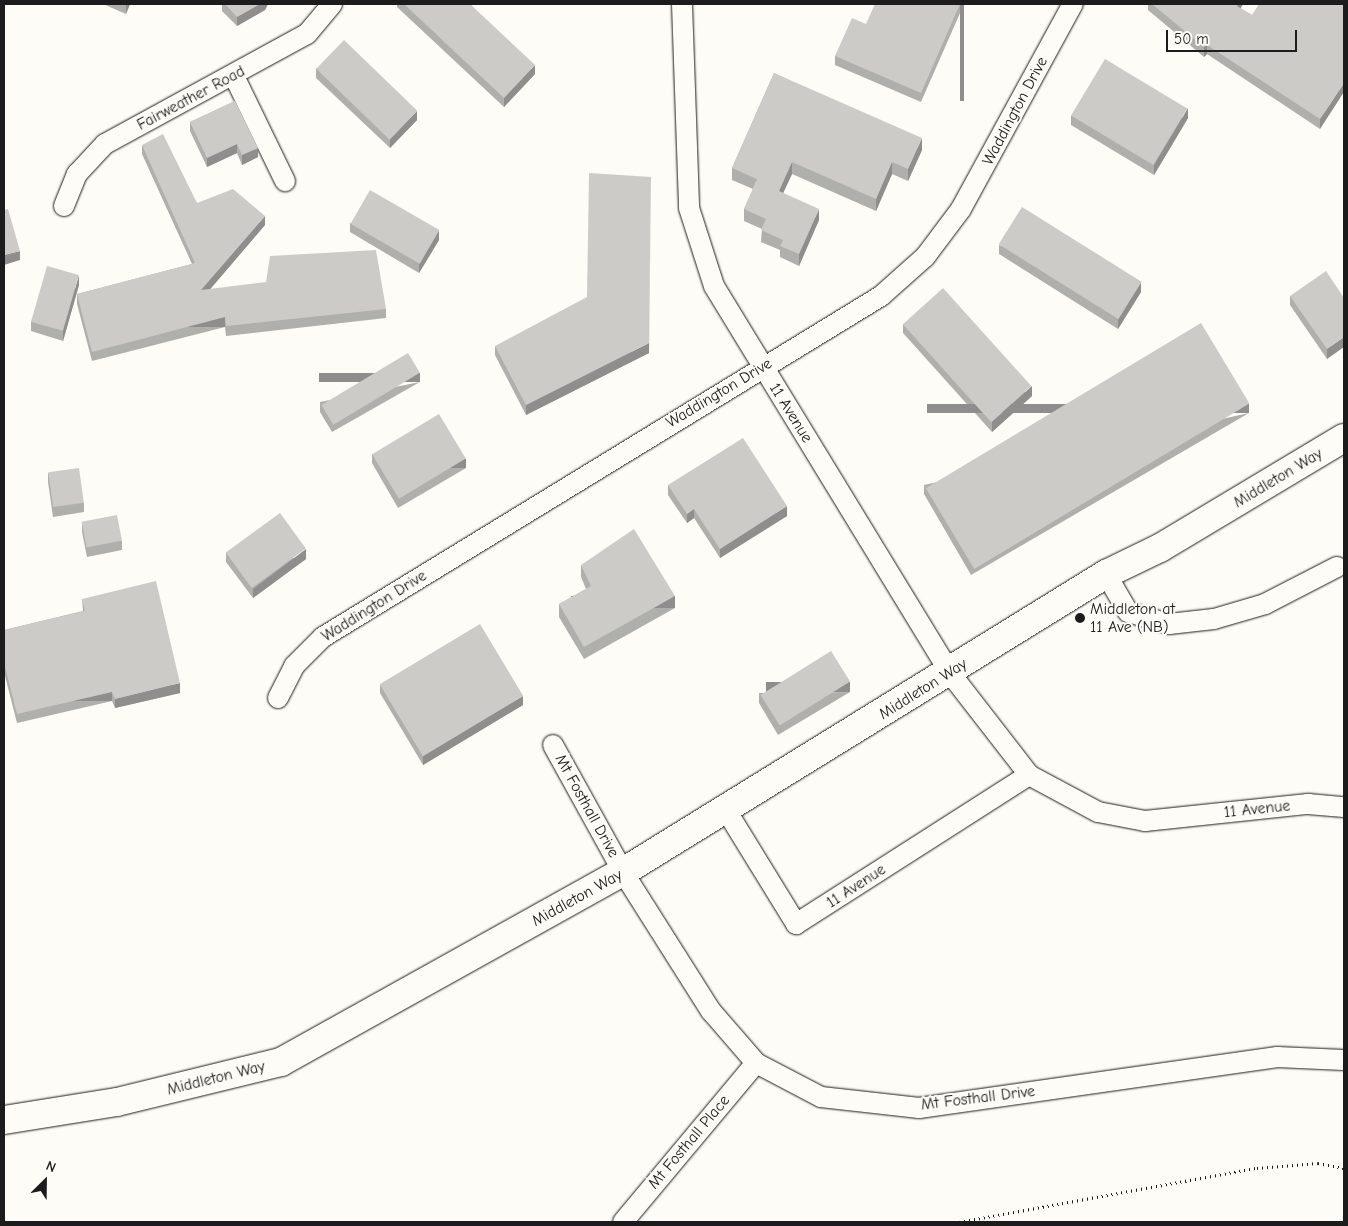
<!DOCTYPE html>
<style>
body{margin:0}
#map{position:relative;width:1348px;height:1226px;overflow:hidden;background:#fdfcf7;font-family:"Comic Neue",sans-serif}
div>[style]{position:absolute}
.path>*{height:3px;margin-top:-1.5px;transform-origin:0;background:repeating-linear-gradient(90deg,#1c1c1c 0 1px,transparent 0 5px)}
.roads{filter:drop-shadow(0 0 1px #1c1c1c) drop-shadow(0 0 1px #1c1c1c)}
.street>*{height:20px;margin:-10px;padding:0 10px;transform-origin:10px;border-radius:10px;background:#fdfcf7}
.secondary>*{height:28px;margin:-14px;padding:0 14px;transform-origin:14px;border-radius:14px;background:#fdfcf7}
.wall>*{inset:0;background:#afafac}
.shaded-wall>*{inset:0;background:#8f8e8c;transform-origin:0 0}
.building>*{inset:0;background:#cccbc8;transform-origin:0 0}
.dots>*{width:14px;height:14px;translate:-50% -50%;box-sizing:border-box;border:2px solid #fdfcf7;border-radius:50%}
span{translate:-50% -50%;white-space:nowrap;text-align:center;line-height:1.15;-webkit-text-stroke:4px #fdfcf7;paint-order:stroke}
.street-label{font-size:16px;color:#1c1c1c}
.poi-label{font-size:16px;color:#1c1c1c}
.left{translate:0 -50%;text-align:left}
.frame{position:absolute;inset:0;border:5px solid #1c1c1c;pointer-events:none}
.north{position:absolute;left:20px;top:1156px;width:50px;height:50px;-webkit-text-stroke:4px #fdfcf7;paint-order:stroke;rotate:23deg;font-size:14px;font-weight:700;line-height:20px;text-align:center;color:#1c1c1c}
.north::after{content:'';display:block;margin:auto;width:18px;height:22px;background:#1c1c1c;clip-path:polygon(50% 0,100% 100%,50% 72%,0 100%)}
.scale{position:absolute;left:1166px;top:30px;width:131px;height:22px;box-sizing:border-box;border:2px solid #1c1c1c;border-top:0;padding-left:6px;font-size:15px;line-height:18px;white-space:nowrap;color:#1c1c1c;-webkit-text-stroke:4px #fdfcf7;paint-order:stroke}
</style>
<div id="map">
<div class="path">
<i style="left:959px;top:1222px;width:303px;rotate:-10.3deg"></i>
<i style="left:1257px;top:1168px;width:61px;rotate:-4.7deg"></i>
<i style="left:1318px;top:1163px;width:26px;rotate:11deg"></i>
</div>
<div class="roads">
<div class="street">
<i style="left:682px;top:4px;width:204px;rotate:88deg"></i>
<i style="left:689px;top:208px;width:82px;rotate:72.2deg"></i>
<i style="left:714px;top:286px;width:453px;rotate:58.6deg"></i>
<i style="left:950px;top:673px;width:129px;rotate:52.2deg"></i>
<i style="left:1029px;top:775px;width:78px;rotate:28.2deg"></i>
<i style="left:1098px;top:812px;width:48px;rotate:10.8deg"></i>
<i style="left:1145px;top:821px;width:164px;rotate:-6deg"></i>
<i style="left:1308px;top:804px;width:36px;rotate:5deg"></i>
<i style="left:234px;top:76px;width:117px;rotate:64.1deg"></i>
<i style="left:64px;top:206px;width:35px;rotate:-68deg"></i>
<i style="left:77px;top:174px;width:41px;rotate:-47deg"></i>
<i style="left:105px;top:144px;width:230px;rotate:-28.6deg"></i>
<i style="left:307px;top:34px;width:39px;rotate:-50deg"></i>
<i style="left:1106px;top:574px;width:44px;rotate:59.9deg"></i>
<i style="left:1128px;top:612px;width:43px;rotate:16.3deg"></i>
<i style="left:1169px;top:624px;width:45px;rotate:-6.3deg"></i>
<i style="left:1214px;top:619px;width:53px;rotate:-16.4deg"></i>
<i style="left:1265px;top:604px;width:81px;rotate:-27.2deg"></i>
<i style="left:278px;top:698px;width:36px;rotate:-63deg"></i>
<i style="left:294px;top:666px;width:41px;rotate:-45deg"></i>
<i style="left:323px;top:637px;width:654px;rotate:-31.43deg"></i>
<i style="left:881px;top:296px;width:59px;rotate:-41.6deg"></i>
<i style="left:925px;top:257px;width:60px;rotate:-53.1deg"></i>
<i style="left:961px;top:209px;width:234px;rotate:-61.4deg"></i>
<i style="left:553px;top:745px;width:145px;rotate:61.1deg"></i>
<i style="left:623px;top:872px;width:165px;rotate:57.7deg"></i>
<i style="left:711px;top:1011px;width:69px;rotate:49.1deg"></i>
<i style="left:756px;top:1063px;width:73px;rotate:27.6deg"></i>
<i style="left:821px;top:1097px;width:99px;rotate:6.4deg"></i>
<i style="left:919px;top:1108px;width:362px;rotate:-8.1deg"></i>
<i style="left:1277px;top:1057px;width:67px;rotate:2.6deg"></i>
<i style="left:726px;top:810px;width:134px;rotate:58.4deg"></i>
<i style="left:796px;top:924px;width:277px;rotate:-32.6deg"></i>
<i style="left:623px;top:1222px;width:207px;rotate:-50.1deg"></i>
</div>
<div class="secondary">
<i style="left:4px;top:1120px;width:114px;rotate:-9.1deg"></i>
<i style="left:117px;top:1102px;width:169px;rotate:-13.7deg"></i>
<i style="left:281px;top:1062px;width:391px;rotate:-29.1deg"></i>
<i style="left:623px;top:872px;width:568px;rotate:-31.67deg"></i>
<i style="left:1106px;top:574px;width:60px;rotate:-25.7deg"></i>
<i style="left:1160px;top:548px;width:214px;rotate:-30.9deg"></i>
</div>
</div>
<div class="wall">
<i style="clip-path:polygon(103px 4px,130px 4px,126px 14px)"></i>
<i style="clip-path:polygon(222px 4px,268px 4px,265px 10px,237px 26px,222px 11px)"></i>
<i style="clip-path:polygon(397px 4px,470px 4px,535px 74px,504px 107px,397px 7px)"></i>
<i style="clip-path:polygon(964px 4px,921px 102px,835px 65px,835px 56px,866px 24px)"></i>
<i style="clip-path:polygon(1148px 4px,1243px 4px,1240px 8px,1252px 15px,1344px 4px,1320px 129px,1207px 54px,1204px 57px,1148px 10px)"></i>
<i style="clip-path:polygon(316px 68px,417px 120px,390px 148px,316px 78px)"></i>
<i style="clip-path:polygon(774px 73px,922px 150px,908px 181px,892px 174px,876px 211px,792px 174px,783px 193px,819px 220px,799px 266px,780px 257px,780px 250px,761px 242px,762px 229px,744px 221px,744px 209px,753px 189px,732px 180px,732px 168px)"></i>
<i style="clip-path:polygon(235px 101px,258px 157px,242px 165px,237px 153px,207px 167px,190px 131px,190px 122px)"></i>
<i style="clip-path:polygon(1071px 116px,1188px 118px,1154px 175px,1071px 125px)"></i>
<i style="clip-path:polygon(142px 145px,197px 203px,265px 225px,210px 289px,386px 309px,386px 318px,226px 336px,225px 327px,92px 361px,77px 304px,77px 294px,192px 264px,142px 154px)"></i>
<i style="clip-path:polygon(350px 223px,439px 240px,419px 273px,350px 232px)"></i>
<i style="clip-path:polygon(999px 245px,1141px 292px,1118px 329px,999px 254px)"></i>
<i style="clip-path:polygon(79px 285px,63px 341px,31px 331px,31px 322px)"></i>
<i style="clip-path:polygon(1290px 296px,1344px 298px,1327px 359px,1290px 305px)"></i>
<i style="clip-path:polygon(903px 324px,1032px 396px,992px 432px,903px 333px)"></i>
<i style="clip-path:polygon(495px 346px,649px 353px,526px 415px,495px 355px)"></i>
<i style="clip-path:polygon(420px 382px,332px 432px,320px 412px,320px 402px)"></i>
<i style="clip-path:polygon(1249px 413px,971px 575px,924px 494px,924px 485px)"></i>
<i style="clip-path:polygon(372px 454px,466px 468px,398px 508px,372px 463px)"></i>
<i style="clip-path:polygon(48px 473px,84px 503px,84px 512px,53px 517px,48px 482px)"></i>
<i style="clip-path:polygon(668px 485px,787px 516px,720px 558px,694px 518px,687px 523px,668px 495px)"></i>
<i style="clip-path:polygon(82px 522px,122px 541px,122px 550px,87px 557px,82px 532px)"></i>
<i style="clip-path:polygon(226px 553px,306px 559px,253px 598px,226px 562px)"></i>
<i style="clip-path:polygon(581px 565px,675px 608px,584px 659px,559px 617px,559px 604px,586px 589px,581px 577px)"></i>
<i style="clip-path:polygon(82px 599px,180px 693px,115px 708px,112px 701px,17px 723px,5px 676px,4px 676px,4px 630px,83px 611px)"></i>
<i style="clip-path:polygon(380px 684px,523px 705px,423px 765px,380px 693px)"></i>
<i style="clip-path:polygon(850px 692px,778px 735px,759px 703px,759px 693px)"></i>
</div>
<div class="shaded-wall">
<i style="clip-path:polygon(127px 4px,130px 4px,126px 14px,126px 5px)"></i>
<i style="clip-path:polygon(260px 4px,268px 4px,265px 10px,237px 26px,237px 17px)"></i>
<i style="left:960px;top:4px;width:4px;height:97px"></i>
<i style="clip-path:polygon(1238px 4px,1243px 4px,1237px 15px,1237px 6px)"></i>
<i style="clip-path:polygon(1207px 45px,1207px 54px,1204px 57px,1204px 47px)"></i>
<i style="clip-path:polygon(5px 50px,5px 57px,4px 58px,4px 52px)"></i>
<i style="clip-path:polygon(535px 65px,535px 74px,504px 107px,504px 98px)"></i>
<i style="clip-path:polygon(1344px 83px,1344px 92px,1320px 129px,1320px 119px)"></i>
<i style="clip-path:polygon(1188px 108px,1188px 118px,1154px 175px,1154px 165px)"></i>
<i style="clip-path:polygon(417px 111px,417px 120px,390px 148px,390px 139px)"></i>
<i style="clip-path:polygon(922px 138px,922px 150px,908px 181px,908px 169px)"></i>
<i style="clip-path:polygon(237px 144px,237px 153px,207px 167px,207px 158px)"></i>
<i style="clip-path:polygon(258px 148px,258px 157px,242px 165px,242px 155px)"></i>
<i style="clip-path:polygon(792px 162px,792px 174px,779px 202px,779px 191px)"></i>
<i style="clip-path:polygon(892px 162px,892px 174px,876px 211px,876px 199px)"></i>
<i style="clip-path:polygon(651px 177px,649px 353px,526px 415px,526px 405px,649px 343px)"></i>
<i style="clip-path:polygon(819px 209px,819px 220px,799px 266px,799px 254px)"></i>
<i style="clip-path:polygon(265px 216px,265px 225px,201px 300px,201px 290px)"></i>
<i style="clip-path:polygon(439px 230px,439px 240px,419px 273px,419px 264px)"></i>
<i style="clip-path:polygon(20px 251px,20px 260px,4px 265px,4px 255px)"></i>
<i style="clip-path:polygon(79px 275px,79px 285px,63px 341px,63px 331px)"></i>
<i style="clip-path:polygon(1141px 282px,1141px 292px,1118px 329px,1118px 320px)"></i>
<i style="left:225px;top:317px;width:10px;height:138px;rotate:90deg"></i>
<i style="clip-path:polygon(1344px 337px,1344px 347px,1327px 359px,1327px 349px)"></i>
<i style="left:420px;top:373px;width:9px;height:101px;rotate:90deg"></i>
<i style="clip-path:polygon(1032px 386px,1032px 396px,992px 432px,992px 422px)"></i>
<i style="left:1249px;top:404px;width:9px;height:322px;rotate:90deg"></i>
<i style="left:466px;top:459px;width:9px;height:79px;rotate:90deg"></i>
<i style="clip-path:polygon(787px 506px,787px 516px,720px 558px,720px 549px)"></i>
<i style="clip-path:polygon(694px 509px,694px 518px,687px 523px,687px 514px)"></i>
<i style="clip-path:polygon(306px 549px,306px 559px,253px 598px,253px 589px)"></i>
<i style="left:675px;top:596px;width:12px;height:104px;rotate:90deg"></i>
<i style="left:850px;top:682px;width:10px;height:84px;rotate:90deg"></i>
<i style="clip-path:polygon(180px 683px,180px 693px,115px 708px,115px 699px)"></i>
<i style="left:112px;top:692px;width:9px;height:98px;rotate:90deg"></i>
<i style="clip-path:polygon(523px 696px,523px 705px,423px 765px,423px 755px)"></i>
</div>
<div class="building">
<i style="clip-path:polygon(225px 4px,260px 4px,237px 17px)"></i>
<i style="clip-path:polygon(404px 4px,470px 4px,535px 65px,504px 98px)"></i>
<i style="clip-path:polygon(875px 4px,960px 4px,921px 93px,835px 56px,852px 18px,866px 24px)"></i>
<i style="clip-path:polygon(1152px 4px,1238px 4px,1237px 6px,1252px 15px,1259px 4px,1344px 4px,1344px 83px,1320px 119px,1207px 45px,1204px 47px)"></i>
<i style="left:344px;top:40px;width:102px;height:40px;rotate:44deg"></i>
<i style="left:1105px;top:59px;width:96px;height:66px;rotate:31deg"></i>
<i style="clip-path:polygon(774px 73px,922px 138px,908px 169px,892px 162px,876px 199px,792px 162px,779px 191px,819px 209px,799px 254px,780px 246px,783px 240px,761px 230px,766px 219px,744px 209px,757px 179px,732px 168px)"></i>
<i style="clip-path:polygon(235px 101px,258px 148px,242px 155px,237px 144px,207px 158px,190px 122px)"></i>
<i style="clip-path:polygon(163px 134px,197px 203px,233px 189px,265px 216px,201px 290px,266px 282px,270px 256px,376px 250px,386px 309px,226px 326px,225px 317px,92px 352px,77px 294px,195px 263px,142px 145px)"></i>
<i style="clip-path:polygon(589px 173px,651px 177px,649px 343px,526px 405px,495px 346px,587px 297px)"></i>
<i style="left:370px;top:190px;width:80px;height:39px;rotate:30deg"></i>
<i style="left:1022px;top:207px;width:141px;height:44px;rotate:32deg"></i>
<i style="clip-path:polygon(8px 209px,20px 251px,4px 255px,4px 210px)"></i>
<i style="left:47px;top:266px;width:33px;height:58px;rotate:16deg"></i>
<i style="clip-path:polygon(1326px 271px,1344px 298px,1344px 337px,1327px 349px,1290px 296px)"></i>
<i style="left:943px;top:288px;width:132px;height:54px;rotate:48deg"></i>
<i style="left:1201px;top:323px;width:94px;height:321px;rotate:59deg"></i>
<i style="left:408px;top:353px;width:23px;height:101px;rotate:59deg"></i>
<i style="left:439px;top:414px;width:52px;height:78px;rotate:59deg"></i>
<i style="clip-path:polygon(743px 438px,787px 506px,720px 549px,694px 509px,687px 514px,668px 485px)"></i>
<i style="left:79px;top:468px;width:35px;height:31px;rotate:82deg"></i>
<i style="left:280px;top:513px;width:44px;height:67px;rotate:54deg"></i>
<i style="left:117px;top:515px;width:26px;height:36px;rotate:79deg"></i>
<i style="clip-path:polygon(634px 529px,675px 596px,584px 647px,559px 604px,591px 586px,581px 565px)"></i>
<i style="clip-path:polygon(156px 581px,180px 683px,115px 699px,112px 692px,17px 714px,5px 667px,4px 667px,4px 630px,85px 611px,82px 599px)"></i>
<i style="left:480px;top:624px;width:84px;height:117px;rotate:59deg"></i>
<i style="left:831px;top:651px;width:36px;height:83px;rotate:58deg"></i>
</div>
<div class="dots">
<i style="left:1080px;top:618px;background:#1c1c1c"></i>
</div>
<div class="street-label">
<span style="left:191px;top:98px;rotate:-28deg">Fairweather Road</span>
<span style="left:1015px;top:111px;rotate:-62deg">Waddington Drive</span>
<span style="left:719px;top:393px;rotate:-31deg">Waddington Drive</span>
<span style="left:791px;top:413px;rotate:58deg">11 Avenue</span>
<span style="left:1278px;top:478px;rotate:-31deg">Middleton Way</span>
<span style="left:374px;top:606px;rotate:-32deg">Waddington Drive</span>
<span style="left:923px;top:689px;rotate:-32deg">Middleton Way</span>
<span style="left:587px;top:806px;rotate:61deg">Mt Fosthall Drive</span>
<span style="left:1257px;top:809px;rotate:-6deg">11 Avenue</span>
<span style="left:856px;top:886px;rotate:-33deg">11 Avenue</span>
<span style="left:577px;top:898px;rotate:-29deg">Middleton Way</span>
<span style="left:216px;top:1078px;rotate:-14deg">Middleton Way</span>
<span style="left:978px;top:1098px;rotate:-7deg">Mt Fosthall Drive</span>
<span style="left:689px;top:1142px;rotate:-50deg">Mt Fosthall Place</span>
</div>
<div class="poi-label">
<span class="left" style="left:1090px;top:618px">Middleton at<br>11 Ave (NB)</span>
</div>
<div class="frame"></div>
<div class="north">N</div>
<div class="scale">50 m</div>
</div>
